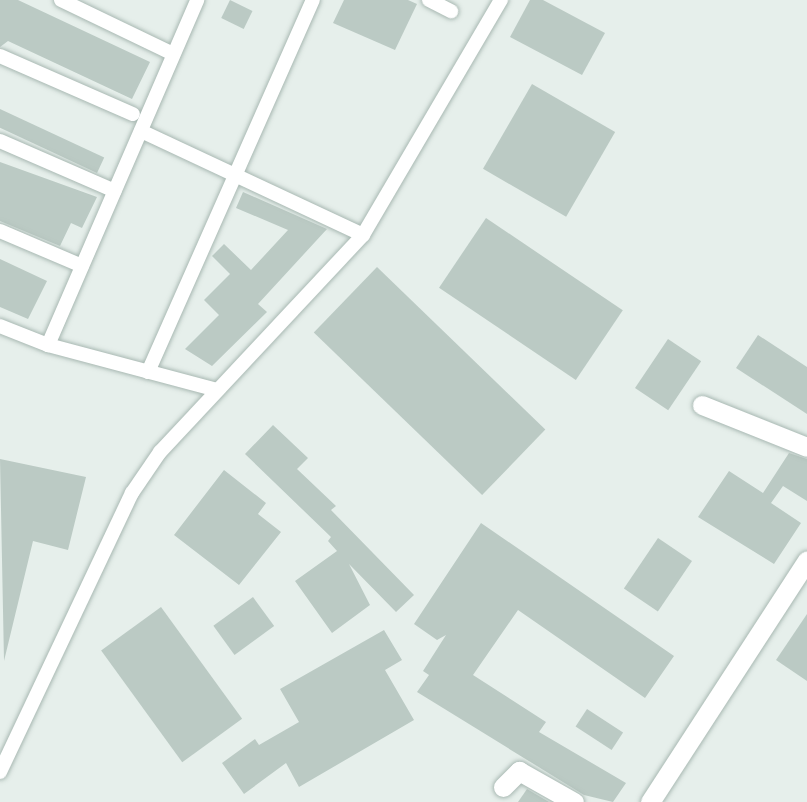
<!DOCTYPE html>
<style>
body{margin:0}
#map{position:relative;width:807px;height:802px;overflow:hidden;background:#e6efeb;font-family:Poppins,sans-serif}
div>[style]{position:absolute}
.building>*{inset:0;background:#bbcac4;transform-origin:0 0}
.roads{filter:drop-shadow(0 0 2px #a8b8b2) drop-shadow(0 0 2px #a8b8b2)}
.street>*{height:14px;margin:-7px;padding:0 7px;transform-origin:7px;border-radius:7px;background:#fff}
.secondary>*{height:19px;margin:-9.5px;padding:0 9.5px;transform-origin:9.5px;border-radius:9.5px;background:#fff}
span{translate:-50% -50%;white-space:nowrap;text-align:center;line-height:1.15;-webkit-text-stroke:5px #f7fbf9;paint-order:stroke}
</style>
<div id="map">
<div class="building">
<i style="clip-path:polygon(0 0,18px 0,150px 62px,132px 99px,8px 41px,0 47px)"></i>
<i style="left:230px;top:0;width:25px;height:20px;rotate:26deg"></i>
<i style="clip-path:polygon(344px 0,408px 0,417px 4px,395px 50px,333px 23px)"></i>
<i style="clip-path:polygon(530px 0,543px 0,605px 33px,582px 75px,510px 37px)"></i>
<i style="left:532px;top:84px;width:96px;height:98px;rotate:30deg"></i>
<i style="left:0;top:109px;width:115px;height:17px;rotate:25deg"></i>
<i style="clip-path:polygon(0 162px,97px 197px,82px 228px,71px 223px,60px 246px,0 221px)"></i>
<i style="clip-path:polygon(243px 192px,327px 229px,258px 304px,267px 312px,212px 366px,185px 349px,219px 315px,204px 300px,230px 274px,212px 256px,224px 244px,251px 270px,288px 230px,236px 208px)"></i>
<i style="left:486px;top:218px;width:165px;height:84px;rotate:34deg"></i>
<i style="clip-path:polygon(0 259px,47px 281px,28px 319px,0 307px)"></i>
<i style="left:377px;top:267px;width:234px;height:91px;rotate:44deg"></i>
<i style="clip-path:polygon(758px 335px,807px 367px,807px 414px,736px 368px)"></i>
<i style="left:668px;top:339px;width:40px;height:59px;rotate:34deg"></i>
<i style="clip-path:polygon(273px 425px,308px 458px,297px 469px,336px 506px,331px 510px,414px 595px,396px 612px,349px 564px,370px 605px,332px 633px,295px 581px,337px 551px,328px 541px,331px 537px,245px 454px)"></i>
<i style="clip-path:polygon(789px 453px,807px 459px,807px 501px,783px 486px,771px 503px,801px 523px,774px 564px,698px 517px,729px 471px,763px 493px)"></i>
<i style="clip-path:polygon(0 459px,86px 477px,68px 550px,33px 541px,4px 661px)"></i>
<i style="clip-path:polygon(224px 470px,266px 503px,258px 514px,281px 532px,239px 585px,174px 535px)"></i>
<i style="clip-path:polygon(481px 523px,674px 656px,645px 698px,518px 610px,473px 675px,546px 722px,539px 732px,626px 783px,613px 802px,584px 795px,417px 692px,429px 675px,423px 671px,446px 635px,437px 640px,414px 624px)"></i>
<i style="left:658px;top:538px;width:41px;height:61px;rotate:34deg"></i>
<i style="left:253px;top:597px;width:36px;height:49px;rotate:54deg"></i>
<i style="left:161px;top:607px;width:138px;height:74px;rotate:54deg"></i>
<i style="clip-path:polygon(807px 614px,807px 681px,776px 660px)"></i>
<i style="clip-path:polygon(384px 630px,402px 660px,385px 670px,414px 720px,299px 787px,286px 763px,244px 794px,222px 763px,255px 739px,259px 745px,299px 722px,280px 689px)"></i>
<i style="left:587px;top:709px;width:43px;height:21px;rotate:33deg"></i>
<i style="clip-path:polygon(527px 789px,549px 802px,518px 802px)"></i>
</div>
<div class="roads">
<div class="street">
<i style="left:61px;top:0;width:124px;rotate:25.7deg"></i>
<i style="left:429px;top:0;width:25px;rotate:27deg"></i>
<i style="left:0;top:56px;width:145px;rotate:23.6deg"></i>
<i style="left:141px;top:131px;width:245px;rotate:25.1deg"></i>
<i style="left:0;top:141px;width:125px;rotate:23.5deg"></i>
<i style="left:0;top:231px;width:89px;rotate:23.1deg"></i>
<i style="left:0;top:326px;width:52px;rotate:21.6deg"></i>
<i style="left:48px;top:345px;width:376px;rotate:-66.6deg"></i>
<i style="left:48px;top:345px;width:175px;rotate:14.9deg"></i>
<i style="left:148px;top:372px;width:407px;rotate:-66.1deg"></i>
<i style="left:0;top:772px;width:309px;rotate:-64.7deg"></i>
<i style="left:132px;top:493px;width:50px;rotate:-55.7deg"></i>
<i style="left:160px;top:452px;width:297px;rotate:-46.9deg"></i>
<i style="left:363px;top:235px;width:273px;rotate:-59.6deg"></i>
</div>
<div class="secondary">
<i style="left:702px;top:405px;width:113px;rotate:21.8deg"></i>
<i style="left:503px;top:787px;width:23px;rotate:-45deg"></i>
<i style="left:519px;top:771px;width:63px;rotate:29.4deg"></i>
<i style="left:650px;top:802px;width:288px;rotate:-57deg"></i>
</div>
</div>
</div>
